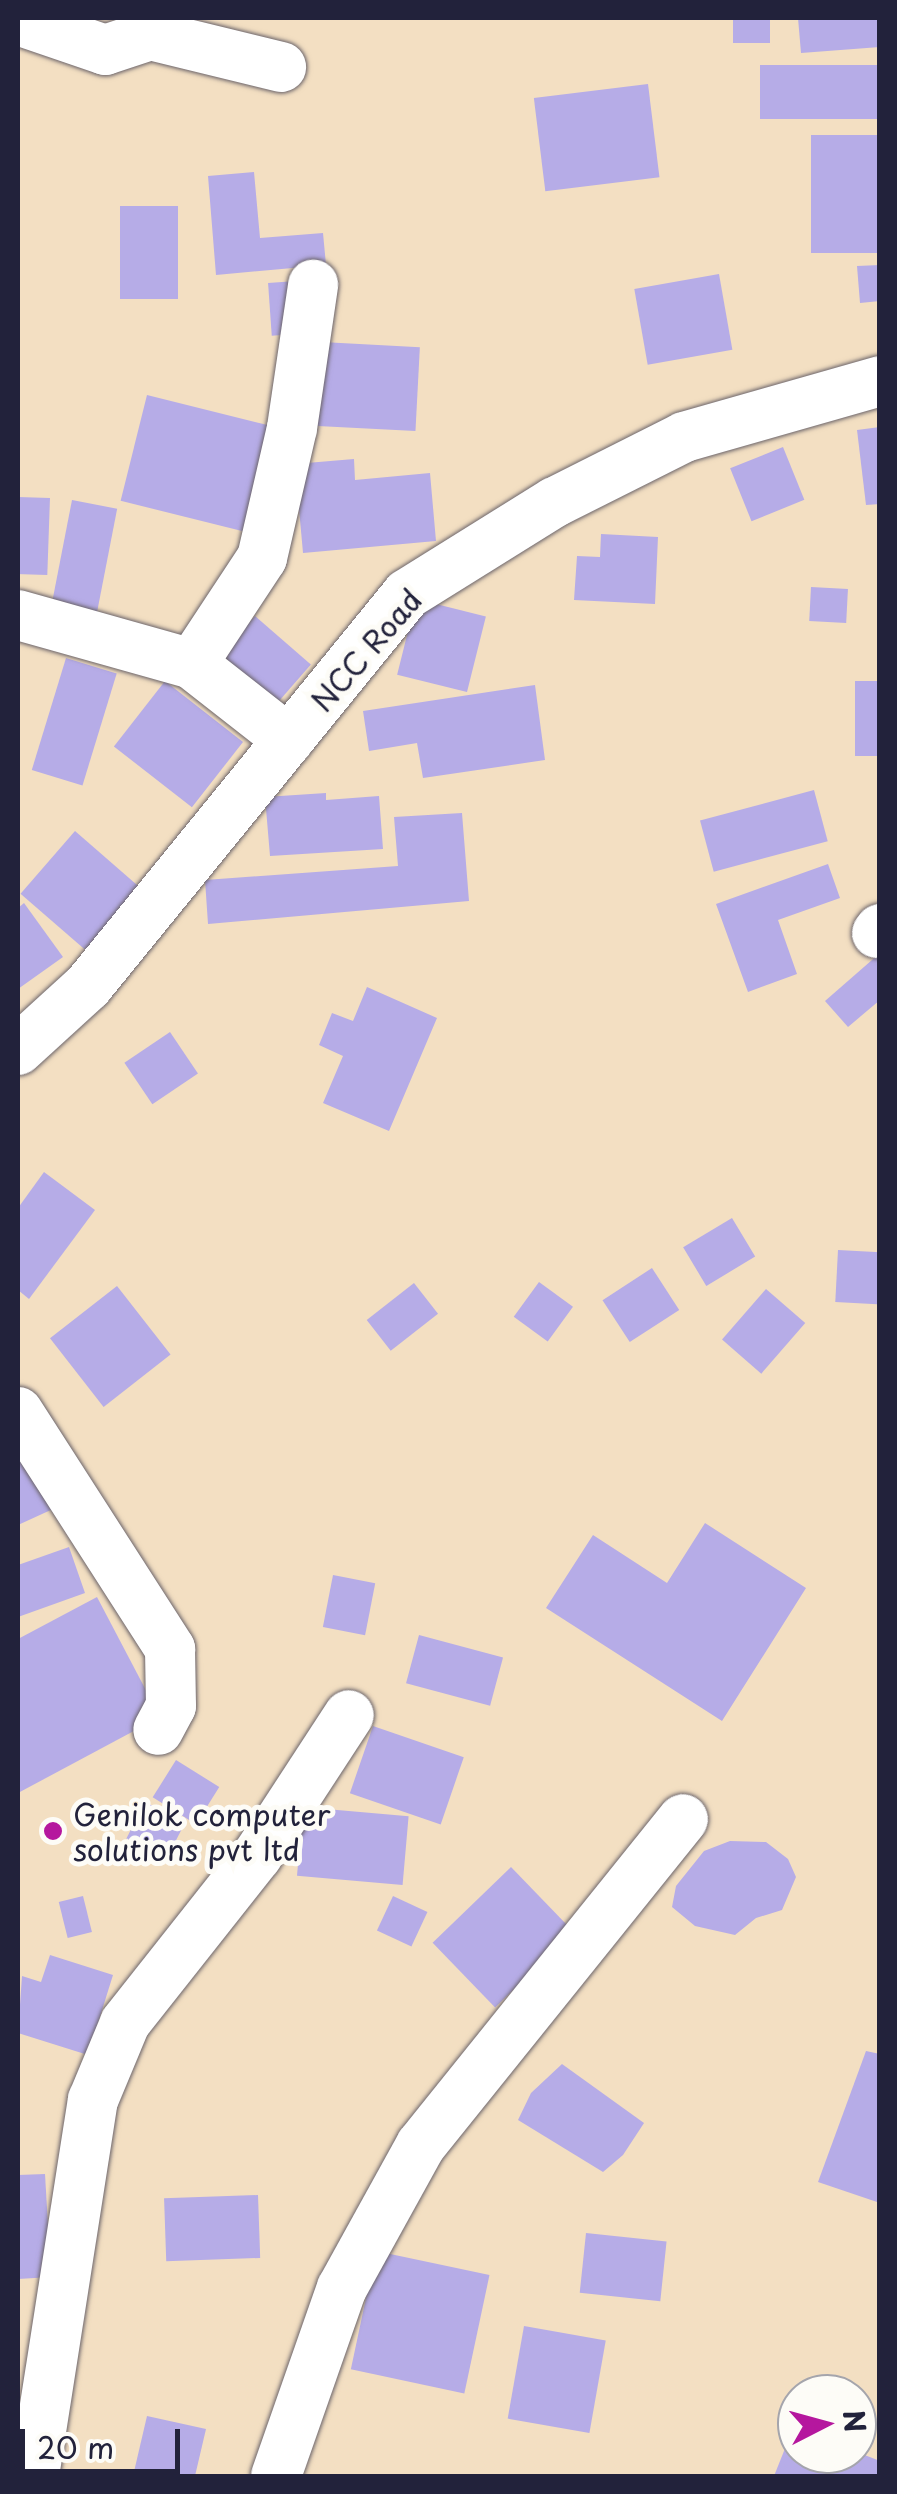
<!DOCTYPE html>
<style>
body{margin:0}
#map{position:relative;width:897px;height:2494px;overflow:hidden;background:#f3dfc2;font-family:"Playpen Sans",sans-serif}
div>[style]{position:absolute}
.building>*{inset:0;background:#b6ace7;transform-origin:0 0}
.roads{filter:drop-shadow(0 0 2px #6b646a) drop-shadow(0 0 2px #6b646a)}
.street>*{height:50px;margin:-25px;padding:0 25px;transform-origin:25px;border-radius:25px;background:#fff}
.dots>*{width:28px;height:28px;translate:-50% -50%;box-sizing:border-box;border:5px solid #fdfcf7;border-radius:50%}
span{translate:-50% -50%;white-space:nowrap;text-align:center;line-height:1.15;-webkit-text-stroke:10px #fdfcf7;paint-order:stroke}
.street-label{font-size:30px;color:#22223b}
.poi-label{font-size:30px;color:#22223b}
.left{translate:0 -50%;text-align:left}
.frame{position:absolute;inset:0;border:20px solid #22223b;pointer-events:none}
.north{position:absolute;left:777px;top:2374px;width:100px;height:100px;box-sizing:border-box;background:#fdfcf7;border:2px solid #a5a5ac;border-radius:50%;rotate:84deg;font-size:28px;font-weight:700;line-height:40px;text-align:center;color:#22223b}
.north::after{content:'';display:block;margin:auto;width:35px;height:45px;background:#b5179e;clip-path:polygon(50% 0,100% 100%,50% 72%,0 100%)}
.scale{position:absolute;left:20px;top:2429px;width:160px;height:45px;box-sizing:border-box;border:5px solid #22223b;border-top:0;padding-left:12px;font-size:30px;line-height:35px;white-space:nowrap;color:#22223b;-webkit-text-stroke:8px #fdfcf7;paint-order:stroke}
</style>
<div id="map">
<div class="building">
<i style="left:733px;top:18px;width:37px;height:25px"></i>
<i style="clip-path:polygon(798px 18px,880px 18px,880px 47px,801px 53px)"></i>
<i style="left:880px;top:65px;width:54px;height:120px;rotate:90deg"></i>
<i style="left:648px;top:84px;width:94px;height:115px;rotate:83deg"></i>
<i style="left:880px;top:135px;width:118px;height:69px;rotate:90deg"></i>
<i style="clip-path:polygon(254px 172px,260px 238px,323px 233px,326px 265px,216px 275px,208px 176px)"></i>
<i style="left:120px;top:206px;width:58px;height:93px"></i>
<i style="clip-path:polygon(880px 265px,880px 301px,860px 303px,857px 266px)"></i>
<i style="left:719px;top:274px;width:77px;height:86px;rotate:80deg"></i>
<i style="left:296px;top:281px;width:53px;height:28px;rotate:86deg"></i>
<i style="left:322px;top:342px;width:98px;height:84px;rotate:3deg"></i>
<i style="left:147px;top:395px;width:143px;height:109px;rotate:14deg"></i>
<i style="clip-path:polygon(880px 427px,880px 504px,866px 505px,857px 430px)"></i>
<i style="left:783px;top:447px;width:57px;height:57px;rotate:68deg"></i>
<i style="clip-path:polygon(354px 459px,355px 480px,430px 473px,436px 541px,303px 553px,295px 464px)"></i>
<i style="left:18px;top:497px;width:32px;height:77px;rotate:2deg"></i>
<i style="left:72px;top:500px;width:46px;height:122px;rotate:11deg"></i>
<i style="clip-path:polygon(601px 534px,658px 537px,655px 604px,574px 600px,577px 556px,600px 557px)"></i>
<i style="left:811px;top:587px;width:37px;height:34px;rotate:3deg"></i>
<i style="left:416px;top:599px;width:72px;height:78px;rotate:14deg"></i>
<i style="left:255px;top:616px;width:74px;height:60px;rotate:41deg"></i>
<i style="left:66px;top:658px;width:53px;height:117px;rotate:17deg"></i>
<i style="left:165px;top:681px;width:99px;height:83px;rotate:38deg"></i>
<i style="left:855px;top:681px;width:25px;height:75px"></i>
<i style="clip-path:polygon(535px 685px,545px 760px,423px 778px,417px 743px,369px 751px,363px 711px)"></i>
<i style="left:814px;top:790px;width:53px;height:118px;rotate:75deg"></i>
<i style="clip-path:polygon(326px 793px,326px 800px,379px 796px,383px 849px,270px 856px,265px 797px)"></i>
<i style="clip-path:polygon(462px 813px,469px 901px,208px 924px,205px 880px,398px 866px,394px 817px)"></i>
<i style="left:75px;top:831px;width:94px;height:83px;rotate:41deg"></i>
<i style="clip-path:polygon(828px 864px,840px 898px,778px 920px,797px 974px,748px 992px,716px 904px)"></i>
<i style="clip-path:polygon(24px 903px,63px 957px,18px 989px,18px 908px)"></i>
<i style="clip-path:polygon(880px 953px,880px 1000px,848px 1027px,825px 1001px)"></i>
<i style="clip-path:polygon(367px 987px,437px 1018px,389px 1131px,323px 1103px,343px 1056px,319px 1045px,332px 1013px,353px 1021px)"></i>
<i style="left:170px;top:1032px;width:50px;height:55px;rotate:56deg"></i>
<i style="clip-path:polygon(44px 1172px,95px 1210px,29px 1299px,18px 1290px,18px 1208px)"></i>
<i style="left:732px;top:1218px;width:45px;height:57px;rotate:59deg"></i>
<i style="left:838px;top:1250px;width:42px;height:52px;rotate:3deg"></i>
<i style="left:652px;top:1268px;width:50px;height:59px;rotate:57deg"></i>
<i style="left:539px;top:1282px;width:42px;height:43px;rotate:36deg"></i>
<i style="left:414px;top:1283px;width:39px;height:60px;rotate:52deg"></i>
<i style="left:117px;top:1286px;width:87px;height:85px;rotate:52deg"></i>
<i style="left:766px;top:1289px;width:52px;height:67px;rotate:41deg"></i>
<i style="clip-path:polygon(18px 1429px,53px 1509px,18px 1525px)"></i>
<i style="clip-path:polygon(705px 1523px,806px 1588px,722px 1721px,546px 1608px,593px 1535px,667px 1583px)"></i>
<i style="clip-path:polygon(69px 1547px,85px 1593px,18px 1617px,18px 1565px)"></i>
<i style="left:333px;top:1575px;width:43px;height:53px;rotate:11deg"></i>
<i style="clip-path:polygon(97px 1597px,160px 1717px,18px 1793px,18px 1639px)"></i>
<i style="left:419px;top:1635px;width:87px;height:50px;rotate:15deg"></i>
<i style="left:373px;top:1726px;width:96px;height:71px;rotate:19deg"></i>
<i style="left:176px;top:1760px;width:51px;height:44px;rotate:32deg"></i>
<i style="left:145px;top:1802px;width:45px;height:41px;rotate:27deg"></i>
<i style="left:303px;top:1807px;width:106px;height:69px;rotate:5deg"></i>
<i style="clip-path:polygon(730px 1841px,766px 1842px,788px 1859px,796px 1877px,782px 1910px,756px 1918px,735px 1935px,695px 1926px,672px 1907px,676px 1886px,704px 1851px)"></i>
<i style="left:511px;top:1867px;width:90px;height:109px;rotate:46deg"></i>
<i style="left:83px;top:1896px;width:37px;height:25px;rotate:76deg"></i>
<i style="left:393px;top:1896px;width:38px;height:38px;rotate:25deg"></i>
<i style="clip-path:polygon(50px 1955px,113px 1975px,88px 2055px,18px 2033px,22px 1976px,41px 1982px)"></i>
<i style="clip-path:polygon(866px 2051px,880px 2054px,880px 2203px,818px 2182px)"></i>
<i style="clip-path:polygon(562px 2064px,644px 2123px,623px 2155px,603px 2172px,518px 2120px,531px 2093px)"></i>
<i style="clip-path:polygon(45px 2174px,51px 2277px,18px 2279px,18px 2175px)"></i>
<i style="left:258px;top:2195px;width:63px;height:94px;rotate:88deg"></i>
<i style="left:586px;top:2233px;width:81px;height:60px;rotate:6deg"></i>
<i style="left:376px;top:2251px;width:116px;height:121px;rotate:12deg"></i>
<i style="left:524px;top:2326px;width:83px;height:94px;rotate:10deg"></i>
<i style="clip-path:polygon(147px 2416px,206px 2429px,195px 2476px,133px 2476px)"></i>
<i style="clip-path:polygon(794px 2426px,797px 2454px,857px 2452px,880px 2461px,880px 2476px,774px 2476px)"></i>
</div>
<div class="roads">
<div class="street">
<i style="left:18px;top:20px;width:92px;rotate:19deg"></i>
<i style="left:105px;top:50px;width:47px;rotate:-18.4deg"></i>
<i style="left:150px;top:35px;width:135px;rotate:13.7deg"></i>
<i style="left:18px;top:615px;width:181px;rotate:15.7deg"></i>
<i style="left:192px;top:664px;width:123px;rotate:38.1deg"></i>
<i style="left:192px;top:664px;width:127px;rotate:-56.6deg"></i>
<i style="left:262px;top:558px;width:133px;rotate:-77deg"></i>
<i style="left:292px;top:428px;width:145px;rotate:-81.6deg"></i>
<i style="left:877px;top:933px;width:5px;rotate:-53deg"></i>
<i style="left:18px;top:1050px;width:95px;rotate:-42.4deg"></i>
<i style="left:88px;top:986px;width:505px;rotate:-50.86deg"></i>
<i style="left:407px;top:594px;width:174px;rotate:-31.9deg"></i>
<i style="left:555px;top:502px;width:144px;rotate:-26.7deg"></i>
<i style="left:684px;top:437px;width:204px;rotate:-15.9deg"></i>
<i style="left:18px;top:1412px;width:282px;rotate:57.3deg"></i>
<i style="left:170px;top:1649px;width:57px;rotate:89deg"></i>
<i style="left:171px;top:1706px;width:27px;rotate:118deg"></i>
<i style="left:34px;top:2476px;width:381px;rotate:-81.1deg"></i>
<i style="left:93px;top:2100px;width:83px;rotate:-67.4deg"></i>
<i style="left:125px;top:2023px;width:213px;rotate:-51.7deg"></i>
<i style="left:257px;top:1856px;width:168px;rotate:-56.9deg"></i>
<i style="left:276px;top:2476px;width:199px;rotate:-70.7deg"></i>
<i style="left:342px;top:2288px;width:163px;rotate:-61.1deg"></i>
<i style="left:421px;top:2145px;width:418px;rotate:-51.2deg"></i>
</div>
</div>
<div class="dots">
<i style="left:53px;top:1831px;background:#b5179e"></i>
</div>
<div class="street-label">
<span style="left:366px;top:650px;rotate:-49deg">NCC Road</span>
</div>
<div class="poi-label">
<span class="left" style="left:73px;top:1831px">Genilok computer<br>solutions pvt ltd</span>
</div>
<div class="frame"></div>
<div class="north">N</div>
<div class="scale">20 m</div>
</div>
